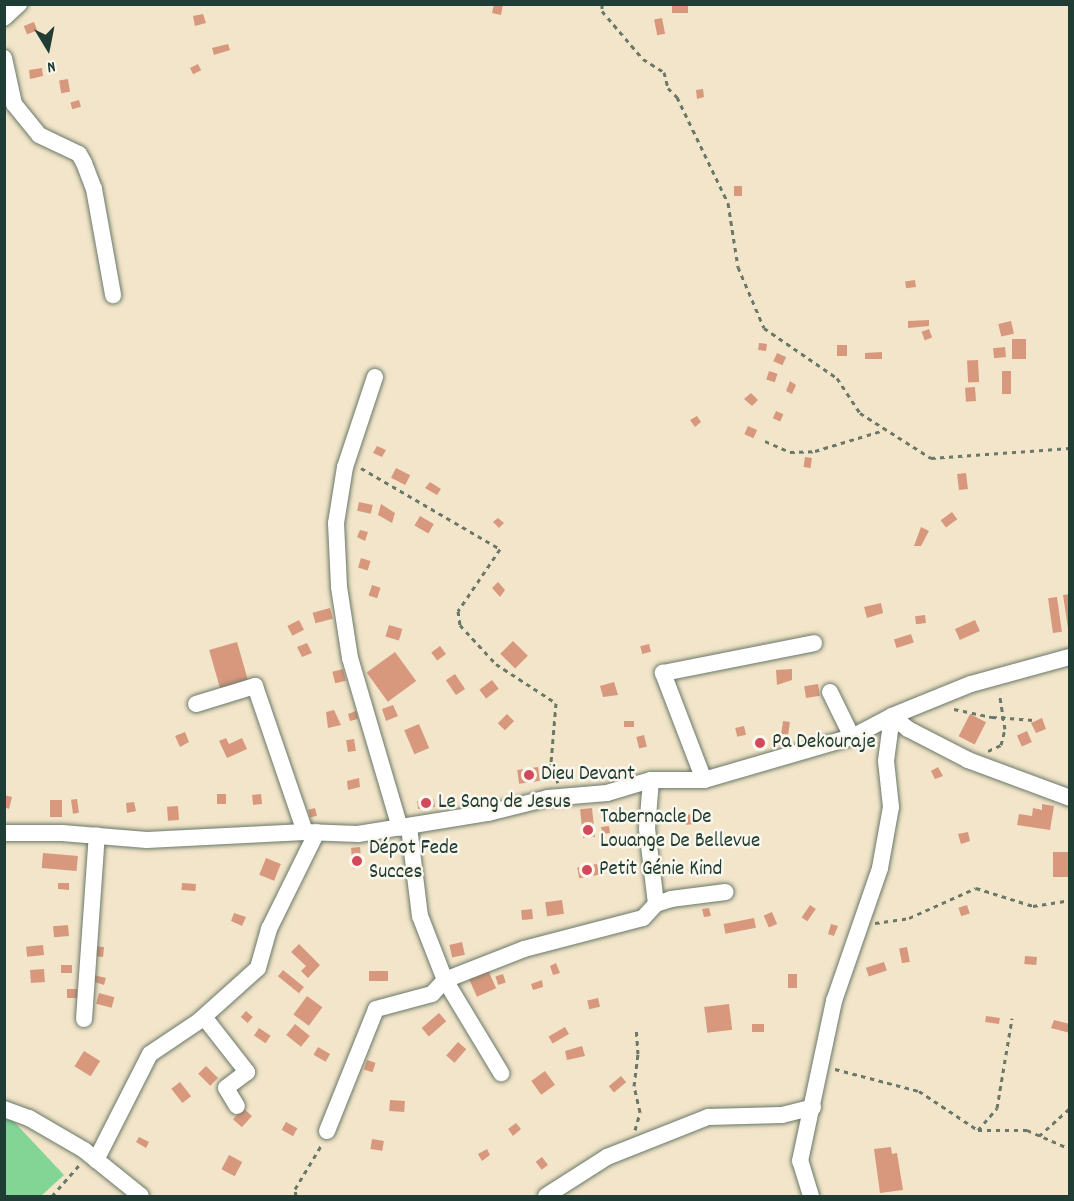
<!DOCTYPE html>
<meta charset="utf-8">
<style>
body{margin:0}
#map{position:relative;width:1074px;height:1201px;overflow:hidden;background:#f2e5c9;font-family:Dekko,sans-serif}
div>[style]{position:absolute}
.green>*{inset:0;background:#83d596}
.building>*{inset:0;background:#d7987d;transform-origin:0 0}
.path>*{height:3px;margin-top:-1.5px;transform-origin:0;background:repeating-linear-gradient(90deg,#697868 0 4.5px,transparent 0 9px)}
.roads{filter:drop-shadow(0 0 2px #697868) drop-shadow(0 0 2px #697868)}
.street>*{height:16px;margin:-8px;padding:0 8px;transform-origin:8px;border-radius:8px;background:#fff}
.dots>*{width:16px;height:16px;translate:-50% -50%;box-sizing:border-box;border:3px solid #fbf7ec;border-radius:50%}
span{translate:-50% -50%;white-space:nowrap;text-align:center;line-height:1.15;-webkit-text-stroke:5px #fbf7ec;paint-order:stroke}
.poi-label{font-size:21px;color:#1f3d34}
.left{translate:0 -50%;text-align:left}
.frame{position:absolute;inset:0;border:6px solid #1f3d34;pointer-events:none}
.north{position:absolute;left:18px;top:18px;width:60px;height:60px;-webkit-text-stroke:4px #fbf7ec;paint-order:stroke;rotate:170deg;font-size:16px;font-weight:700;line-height:24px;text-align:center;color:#1f3d34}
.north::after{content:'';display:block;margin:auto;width:21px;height:27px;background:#1f3d34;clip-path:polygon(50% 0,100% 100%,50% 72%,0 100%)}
</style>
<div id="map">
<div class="green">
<i style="clip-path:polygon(4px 1111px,64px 1175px,41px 1196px,5px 1196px)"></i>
</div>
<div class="building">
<i style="clip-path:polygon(494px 4px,503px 4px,501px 15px,492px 13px)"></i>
<i style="left:672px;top:4px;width:16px;height:9px"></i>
<i style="clip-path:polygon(203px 14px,206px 23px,195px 26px,193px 16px)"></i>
<i style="left:662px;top:18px;width:16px;height:8px;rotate:79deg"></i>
<i style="left:34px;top:22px;width:9px;height:11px;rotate:69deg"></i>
<i style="clip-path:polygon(228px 44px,230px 50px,214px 55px,212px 48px)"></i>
<i style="left:198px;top:64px;width:7px;height:9px;rotate:63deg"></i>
<i style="clip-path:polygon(42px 68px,43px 76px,30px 79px,29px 70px)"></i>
<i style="left:68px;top:79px;width:13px;height:9px;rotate:81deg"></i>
<i style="clip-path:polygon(703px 89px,704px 97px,697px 99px,696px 90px)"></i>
<i style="left:79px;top:100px;width:7px;height:9px;rotate:74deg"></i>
<i style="left:734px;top:186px;width:8px;height:10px"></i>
<i style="left:915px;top:280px;width:7px;height:10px;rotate:82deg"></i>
<i style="clip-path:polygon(929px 320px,929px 326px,908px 328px,908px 321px)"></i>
<i style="left:1011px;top:321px;width:13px;height:13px;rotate:77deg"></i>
<i style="left:929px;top:329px;width:9px;height:8px;rotate:69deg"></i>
<i style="left:1012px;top:339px;width:14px;height:20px"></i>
<i style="left:759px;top:343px;width:8px;height:7px;rotate:7deg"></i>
<i style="left:837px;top:345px;width:10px;height:11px"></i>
<i style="left:1005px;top:347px;width:10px;height:12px;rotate:84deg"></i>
<i style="clip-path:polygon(882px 352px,882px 359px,865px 359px,865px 353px)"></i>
<i style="left:777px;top:353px;width:10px;height:9px;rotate:24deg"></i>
<i style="left:978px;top:360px;width:22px;height:11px;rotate:87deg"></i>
<i style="left:769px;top:371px;width:9px;height:9px;rotate:18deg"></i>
<i style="left:1002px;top:371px;width:9px;height:23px"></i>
<i style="clip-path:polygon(790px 381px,796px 385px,792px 394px,786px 391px)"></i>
<i style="left:975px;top:387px;width:14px;height:10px;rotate:86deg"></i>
<i style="clip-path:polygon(751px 393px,758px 400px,752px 406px,744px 399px)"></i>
<i style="left:776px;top:411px;width:8px;height:8px;rotate:23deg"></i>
<i style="clip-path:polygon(697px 416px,701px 422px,695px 427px,690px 420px)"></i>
<i style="left:748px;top:426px;width:10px;height:9px;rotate:24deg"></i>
<i style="clip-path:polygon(377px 446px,386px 450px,382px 457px,373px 453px)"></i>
<i style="left:805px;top:457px;width:7px;height:10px;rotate:8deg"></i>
<i style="left:396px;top:468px;width:16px;height:11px;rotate:27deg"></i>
<i style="left:966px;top:473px;width:16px;height:9px;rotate:83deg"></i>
<i style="clip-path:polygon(430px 482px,441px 489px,437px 495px,425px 488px)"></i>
<i style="left:359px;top:502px;width:14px;height:9px;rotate:12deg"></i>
<i style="clip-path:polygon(381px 504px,395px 513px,392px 523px,378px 515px)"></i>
<i style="left:952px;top:512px;width:9px;height:14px;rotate:54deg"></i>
<i style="left:420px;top:516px;width:16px;height:11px;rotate:30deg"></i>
<i style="clip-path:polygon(498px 518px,504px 523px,499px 528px,493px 522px)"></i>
<i style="clip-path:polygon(921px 527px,929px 531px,921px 546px,914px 546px)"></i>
<i style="clip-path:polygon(360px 530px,368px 532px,365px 541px,357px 537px)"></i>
<i style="left:361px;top:558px;width:10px;height:10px;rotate:17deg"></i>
<i style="clip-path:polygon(498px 582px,505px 590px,500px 597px,492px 588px)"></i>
<i style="left:372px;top:585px;width:9px;height:11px;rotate:18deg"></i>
<i style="clip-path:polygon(1070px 594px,1070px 628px,1068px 628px,1063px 595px)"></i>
<i style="left:1057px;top:597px;width:35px;height:9px;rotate:82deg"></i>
<i style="clip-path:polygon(881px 603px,883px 613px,867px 618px,864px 607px)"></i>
<i style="left:330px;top:608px;width:11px;height:18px;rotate:75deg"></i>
<i style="left:925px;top:615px;width:8px;height:10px;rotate:83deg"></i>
<i style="left:299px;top:620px;width:11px;height:13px;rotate:63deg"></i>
<i style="left:975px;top:620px;width:12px;height:22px;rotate:66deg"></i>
<i style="left:389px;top:625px;width:14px;height:12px;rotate:17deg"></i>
<i style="left:911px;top:634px;width:9px;height:18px;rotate:72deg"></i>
<i style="left:513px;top:641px;width:21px;height:18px;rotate:45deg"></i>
<i style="left:237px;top:642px;width:40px;height:29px;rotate:74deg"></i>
<i style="clip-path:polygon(307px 643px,312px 653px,302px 657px,297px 647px)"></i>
<i style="left:649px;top:644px;width:8px;height:9px;rotate:76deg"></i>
<i style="left:440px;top:646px;width:10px;height:11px;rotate:53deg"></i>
<i style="left:395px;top:652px;width:36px;height:35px;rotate:54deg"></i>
<i style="left:343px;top:669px;width:12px;height:11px;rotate:76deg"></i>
<i style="clip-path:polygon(792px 669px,792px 680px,777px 685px,776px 670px)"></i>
<i style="left:455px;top:674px;width:18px;height:11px;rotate:56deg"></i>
<i style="left:492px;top:680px;width:11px;height:16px;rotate:52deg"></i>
<i style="clip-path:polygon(614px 682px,618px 695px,603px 697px,600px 686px)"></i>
<i style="left:818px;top:684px;width:12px;height:14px;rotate:81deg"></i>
<i style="clip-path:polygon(393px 705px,398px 716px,386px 721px,382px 709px)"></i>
<i style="clip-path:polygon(334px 710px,341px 725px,328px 728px,326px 712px)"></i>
<i style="clip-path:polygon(356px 711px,358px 719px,350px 721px,348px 714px)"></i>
<i style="left:507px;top:714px;width:10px;height:13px;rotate:45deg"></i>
<i style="left:970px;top:714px;width:18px;height:25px;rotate:27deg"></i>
<i style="clip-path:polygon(1042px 718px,1046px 729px,1036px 733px,1031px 723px)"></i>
<i style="left:634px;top:721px;width:6px;height:10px;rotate:90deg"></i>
<i style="left:783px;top:721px;width:7px;height:13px;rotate:8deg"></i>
<i style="left:419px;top:724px;width:26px;height:16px;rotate:67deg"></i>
<i style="left:744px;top:726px;width:9px;height:9px;rotate:77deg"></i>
<i style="left:1027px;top:731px;width:12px;height:11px;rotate:66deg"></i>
<i style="clip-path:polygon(185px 732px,189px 742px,180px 747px,175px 736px)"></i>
<i style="left:644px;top:735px;width:12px;height:8px;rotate:76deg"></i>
<i style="clip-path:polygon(226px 738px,229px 744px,242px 738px,247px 749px,227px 758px,219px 741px)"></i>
<i style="left:354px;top:739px;width:12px;height:8px;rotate:81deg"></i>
<i style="left:538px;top:767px;width:14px;height:21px;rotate:82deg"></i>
<i style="clip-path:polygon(938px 767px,943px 776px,935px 779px,931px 771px)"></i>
<i style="clip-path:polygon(359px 778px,360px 787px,348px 790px,347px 781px)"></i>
<i style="left:217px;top:794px;width:9px;height:10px"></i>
<i style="left:261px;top:794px;width:10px;height:9px;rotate:84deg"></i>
<i style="clip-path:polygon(4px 795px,12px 797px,9px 809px,4px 807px)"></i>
<i style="left:77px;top:799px;width:14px;height:6px;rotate:82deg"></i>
<i style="left:434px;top:799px;width:8px;height:17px;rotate:83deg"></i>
<i style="left:62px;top:800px;width:17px;height:12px;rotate:90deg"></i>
<i style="clip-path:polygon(134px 802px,136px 811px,127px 813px,126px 803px)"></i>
<i style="clip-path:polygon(1042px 804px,1054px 806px,1050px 830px,1017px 825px,1019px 814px,1032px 816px,1033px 808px,1042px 810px)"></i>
<i style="left:178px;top:806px;width:14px;height:11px;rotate:86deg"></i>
<i style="left:315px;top:808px;width:8px;height:7px;rotate:76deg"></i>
<i style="left:592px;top:808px;width:29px;height:12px;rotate:84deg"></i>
<i style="left:693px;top:814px;width:10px;height:8px;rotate:84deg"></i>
<i style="left:609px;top:826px;width:7px;height:8px;rotate:82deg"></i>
<i style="clip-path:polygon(968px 832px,970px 841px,961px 844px,958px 834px)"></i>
<i style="left:360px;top:847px;width:21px;height:9px;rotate:85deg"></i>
<i style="left:1070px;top:852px;width:25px;height:17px;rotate:90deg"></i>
<i style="left:43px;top:853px;width:35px;height:15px;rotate:5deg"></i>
<i style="left:266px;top:858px;width:16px;height:18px;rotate:22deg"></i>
<i style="left:597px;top:864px;width:11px;height:20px;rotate:80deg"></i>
<i style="clip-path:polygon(689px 866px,703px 868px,702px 875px,688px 872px)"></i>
<i style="clip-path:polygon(58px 883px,69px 883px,69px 890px,58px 889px)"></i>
<i style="left:182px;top:883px;width:14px;height:7px;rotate:4deg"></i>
<i style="left:562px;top:900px;width:14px;height:17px;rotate:82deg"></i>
<i style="left:810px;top:905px;width:7px;height:15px;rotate:34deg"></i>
<i style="left:967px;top:905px;width:9px;height:9px;rotate:72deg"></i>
<i style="clip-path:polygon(709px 908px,711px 916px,704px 917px,702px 909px)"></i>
<i style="left:532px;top:909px;width:10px;height:11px;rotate:84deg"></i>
<i style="left:772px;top:912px;width:13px;height:9px;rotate:67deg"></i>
<i style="clip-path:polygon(234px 913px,246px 917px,242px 926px,231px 921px)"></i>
<i style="left:754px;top:918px;width:10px;height:31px;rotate:79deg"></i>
<i style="clip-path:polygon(831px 924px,838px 926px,834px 936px,828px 934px)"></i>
<i style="left:68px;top:925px;width:11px;height:15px;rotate:85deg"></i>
<i style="left:462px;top:942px;width:13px;height:13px;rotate:77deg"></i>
<i style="clip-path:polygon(299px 944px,320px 965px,308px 978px,301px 971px,306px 966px,291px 952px)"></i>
<i style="left:43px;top:945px;width:10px;height:17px;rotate:84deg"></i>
<i style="left:93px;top:946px;width:11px;height:10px;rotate:5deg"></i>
<i style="left:907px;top:947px;width:15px;height:8px;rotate:79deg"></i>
<i style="left:1025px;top:956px;width:12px;height:8px;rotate:5deg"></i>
<i style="left:884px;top:962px;width:9px;height:19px;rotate:72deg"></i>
<i style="clip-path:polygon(556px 963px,560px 973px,553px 975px,550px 966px)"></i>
<i style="left:61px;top:965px;width:11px;height:8px"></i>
<i style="left:44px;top:969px;width:13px;height:14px;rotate:86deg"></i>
<i style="left:283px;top:970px;width:27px;height:8px;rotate:39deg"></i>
<i style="left:488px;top:970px;width:20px;height:21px;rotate:66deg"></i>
<i style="left:388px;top:971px;width:10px;height:19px;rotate:90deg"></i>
<i style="left:503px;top:974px;width:9px;height:8px;rotate:72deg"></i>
<i style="left:788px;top:974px;width:9px;height:14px"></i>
<i style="clip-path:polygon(94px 975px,106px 978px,104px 985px,92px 981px)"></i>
<i style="clip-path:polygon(542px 980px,543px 987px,533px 990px,531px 984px)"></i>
<i style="left:77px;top:989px;width:9px;height:10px;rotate:90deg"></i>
<i style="left:99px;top:993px;width:16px;height:11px;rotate:15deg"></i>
<i style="left:307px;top:996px;width:19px;height:23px;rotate:36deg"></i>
<i style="left:598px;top:998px;width:9px;height:11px;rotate:77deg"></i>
<i style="left:729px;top:1004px;width:26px;height:25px;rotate:83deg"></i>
<i style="left:246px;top:1011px;width:9px;height:8px;rotate:41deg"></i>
<i style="left:439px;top:1013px;width:11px;height:23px;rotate:49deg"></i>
<i style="left:986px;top:1016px;width:14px;height:6px;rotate:8deg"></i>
<i style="clip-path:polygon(1054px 1020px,1070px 1024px,1070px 1033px,1051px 1028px)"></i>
<i style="left:295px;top:1024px;width:19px;height:14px;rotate:39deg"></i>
<i style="left:764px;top:1024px;width:8px;height:12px;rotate:90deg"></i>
<i style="left:565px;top:1027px;width:8px;height:19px;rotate:60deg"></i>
<i style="left:259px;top:1028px;width:14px;height:9px;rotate:34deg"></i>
<i style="left:458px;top:1042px;width:11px;height:18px;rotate:41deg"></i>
<i style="clip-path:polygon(582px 1046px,585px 1056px,567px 1060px,565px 1051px)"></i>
<i style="left:318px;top:1047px;width:14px;height:9px;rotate:30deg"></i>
<i style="left:84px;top:1051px;width:19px;height:18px;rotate:32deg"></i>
<i style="left:367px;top:1060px;width:9px;height:10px;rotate:18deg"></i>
<i style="left:206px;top:1066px;width:17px;height:11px;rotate:45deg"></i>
<i style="left:545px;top:1071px;width:17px;height:17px;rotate:54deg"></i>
<i style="left:621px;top:1076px;width:8px;height:16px;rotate:50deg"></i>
<i style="left:180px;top:1082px;width:18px;height:11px;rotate:52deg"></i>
<i style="left:390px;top:1100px;width:15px;height:11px;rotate:4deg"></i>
<i style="left:243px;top:1108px;width:12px;height:15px;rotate:42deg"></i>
<i style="left:286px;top:1122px;width:13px;height:9px;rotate:29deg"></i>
<i style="clip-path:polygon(516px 1123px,521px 1129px,513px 1136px,508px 1129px)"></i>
<i style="clip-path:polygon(139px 1137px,149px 1142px,146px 1148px,136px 1142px)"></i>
<i style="left:372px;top:1139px;width:12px;height:10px;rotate:9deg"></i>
<i style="clip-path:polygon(891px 1147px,892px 1154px,897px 1153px,903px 1190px,880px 1193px,874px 1149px)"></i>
<i style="clip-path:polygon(487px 1149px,490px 1155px,482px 1161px,478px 1154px)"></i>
<i style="left:229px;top:1155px;width:15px;height:16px;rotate:28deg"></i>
<i style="left:542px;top:1157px;width:10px;height:8px;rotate:53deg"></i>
</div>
<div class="path">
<i style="left:602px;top:4px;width:7px;rotate:90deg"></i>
<i style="left:602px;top:11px;width:63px;rotate:49.5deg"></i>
<i style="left:643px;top:59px;width:25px;rotate:32deg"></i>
<i style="left:664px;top:72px;width:16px;rotate:76deg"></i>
<i style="left:668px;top:88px;width:13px;rotate:45deg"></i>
<i style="left:677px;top:97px;width:118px;rotate:64.3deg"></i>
<i style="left:728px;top:203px;width:65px;rotate:81.1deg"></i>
<i style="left:738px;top:267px;width:66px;rotate:66.9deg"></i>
<i style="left:764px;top:328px;width:88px;rotate:34.4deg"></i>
<i style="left:837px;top:378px;width:42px;rotate:56.7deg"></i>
<i style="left:860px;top:413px;width:84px;rotate:32.4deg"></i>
<i style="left:931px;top:458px;width:139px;rotate:-4.1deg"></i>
<i style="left:765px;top:441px;width:27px;rotate:24deg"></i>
<i style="left:790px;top:452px;width:25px;rotate:-2deg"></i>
<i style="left:815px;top:451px;width:72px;rotate:-16.9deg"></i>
<i style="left:361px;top:468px;width:161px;rotate:30.2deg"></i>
<i style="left:500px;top:549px;width:75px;rotate:124.1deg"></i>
<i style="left:458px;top:611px;width:14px;rotate:82deg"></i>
<i style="left:460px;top:625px;width:53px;rotate:47.3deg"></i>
<i style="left:496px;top:664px;width:72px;rotate:33deg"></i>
<i style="left:556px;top:703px;width:60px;rotate:94.8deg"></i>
<i style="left:551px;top:763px;width:21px;rotate:71deg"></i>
<i style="left:954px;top:709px;width:39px;rotate:12deg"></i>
<i style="left:992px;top:717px;width:42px;rotate:4.1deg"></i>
<i style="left:988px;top:751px;width:14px;rotate:-25deg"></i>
<i style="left:1001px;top:745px;width:16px;rotate:-76deg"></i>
<i style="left:1005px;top:729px;width:36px;rotate:-99deg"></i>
<i style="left:875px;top:923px;width:34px;rotate:-8deg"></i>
<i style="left:909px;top:918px;width:73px;rotate:-24.1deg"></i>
<i style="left:976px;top:888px;width:60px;rotate:17.5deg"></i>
<i style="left:1033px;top:906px;width:37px;rotate:-9deg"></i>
<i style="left:835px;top:1069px;width:87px;rotate:14.7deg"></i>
<i style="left:919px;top:1091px;width:71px;rotate:33.5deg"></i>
<i style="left:978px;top:1130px;width:49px"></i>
<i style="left:1027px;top:1130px;width:47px;rotate:23.8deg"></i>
<i style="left:635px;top:1130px;width:19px;rotate:-74deg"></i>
<i style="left:640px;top:1112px;width:27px;rotate:-103deg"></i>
<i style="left:634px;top:1086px;width:32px;rotate:-83deg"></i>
<i style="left:638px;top:1054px;width:26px;rotate:-94deg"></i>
<i style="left:978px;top:1130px;width:29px;rotate:-49deg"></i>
<i style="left:997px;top:1108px;width:91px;rotate:-80.5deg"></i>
<i style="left:1039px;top:1136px;width:42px;rotate:-42.1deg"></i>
<i style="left:52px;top:1196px;width:43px;rotate:-48.8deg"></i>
<i style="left:296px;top:1196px;width:7px;rotate:-98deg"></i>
<i style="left:295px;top:1189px;width:52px;rotate:-59deg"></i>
</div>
<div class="roads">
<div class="street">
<i style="left:4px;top:18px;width:21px;rotate:-43deg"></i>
<i style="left:4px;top:58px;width:47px;rotate:77.7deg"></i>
<i style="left:14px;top:104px;width:40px;rotate:51deg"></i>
<i style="left:39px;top:135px;width:44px;rotate:25.4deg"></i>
<i style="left:79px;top:154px;width:10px;rotate:61deg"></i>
<i style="left:84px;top:163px;width:28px;rotate:69deg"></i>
<i style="left:94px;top:189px;width:108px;rotate:79.8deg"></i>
<i style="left:375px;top:377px;width:95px;rotate:108.4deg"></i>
<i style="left:345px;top:467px;width:57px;rotate:99.1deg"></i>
<i style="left:336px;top:523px;width:64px;rotate:87.3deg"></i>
<i style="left:339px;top:587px;width:72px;rotate:81.2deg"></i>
<i style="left:350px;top:658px;width:177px;rotate:73.6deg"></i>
<i style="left:830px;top:692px;width:50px;rotate:63.9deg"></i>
<i style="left:196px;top:704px;width:62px;rotate:-17deg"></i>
<i style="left:255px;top:686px;width:154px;rotate:71.1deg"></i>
<i style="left:892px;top:716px;width:21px;rotate:39deg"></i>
<i style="left:908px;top:729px;width:68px;rotate:27.3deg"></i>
<i style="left:968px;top:760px;width:109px;rotate:20.4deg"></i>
<i style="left:704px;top:780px;width:115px;rotate:-111deg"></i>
<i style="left:663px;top:673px;width:154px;rotate:-11.2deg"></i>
<i style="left:409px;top:827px;width:90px;rotate:83deg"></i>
<i style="left:420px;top:916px;width:69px;rotate:68.7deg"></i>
<i style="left:445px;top:980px;width:109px;rotate:58.9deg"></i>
<i style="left:4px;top:833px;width:58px"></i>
<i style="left:62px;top:833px;width:85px;rotate:4.7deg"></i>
<i style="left:147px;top:840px;width:158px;rotate:-2.9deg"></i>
<i style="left:305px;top:832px;width:53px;rotate:2.2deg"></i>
<i style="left:358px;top:834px;width:132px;rotate:-9.2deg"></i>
<i style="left:488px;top:813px;width:62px;rotate:-14deg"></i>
<i style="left:548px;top:798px;width:59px;rotate:-4.8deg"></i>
<i style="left:607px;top:793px;width:46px;rotate:-16.5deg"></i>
<i style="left:651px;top:780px;width:53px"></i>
<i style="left:704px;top:780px;width:154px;rotate:-16.2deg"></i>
<i style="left:852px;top:737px;width:45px;rotate:-27.7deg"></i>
<i style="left:892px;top:716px;width:85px;rotate:-22.1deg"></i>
<i style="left:971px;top:684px;width:103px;rotate:-15.3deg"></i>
<i style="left:656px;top:904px;width:16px;rotate:-18deg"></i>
<i style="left:671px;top:899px;width:55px;rotate:-7.3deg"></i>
<i style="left:204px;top:1017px;width:70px;rotate:52deg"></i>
<i style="left:247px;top:1072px;width:26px;rotate:143deg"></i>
<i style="left:226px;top:1088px;width:21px;rotate:59deg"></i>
<i style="left:84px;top:1019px;width:184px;rotate:-86deg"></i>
<i style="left:4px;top:1109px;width:27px;rotate:20deg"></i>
<i style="left:29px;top:1118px;width:64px;rotate:30.2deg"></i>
<i style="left:84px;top:1150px;width:73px;rotate:38.9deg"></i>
<i style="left:327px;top:1131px;width:131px;rotate:-68.1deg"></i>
<i style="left:376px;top:1009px;width:58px;rotate:-15deg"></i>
<i style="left:432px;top:994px;width:19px;rotate:-47deg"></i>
<i style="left:445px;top:980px;width:85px;rotate:-21.4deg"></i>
<i style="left:524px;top:949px;width:123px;rotate:-14.6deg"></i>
<i style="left:643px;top:918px;width:19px;rotate:-47deg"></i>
<i style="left:656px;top:904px;width:76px;rotate:-96.8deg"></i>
<i style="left:647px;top:829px;width:49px;rotate:-85.3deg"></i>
<i style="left:96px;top:1160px;width:119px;rotate:-63deg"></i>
<i style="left:150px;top:1054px;width:59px;rotate:-34deg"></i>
<i style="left:199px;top:1021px;width:79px;rotate:-41.9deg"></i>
<i style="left:258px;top:968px;width:41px;rotate:-74.2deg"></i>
<i style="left:269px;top:929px;width:108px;rotate:-63.7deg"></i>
<i style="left:546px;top:1196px;width:72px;rotate:-32.6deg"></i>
<i style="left:607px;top:1157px;width:109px;rotate:-21.6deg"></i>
<i style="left:708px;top:1117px;width:74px;rotate:-1.5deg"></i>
<i style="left:782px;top:1115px;width:32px;rotate:-14deg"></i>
<i style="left:811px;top:1196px;width:37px;rotate:-107deg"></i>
<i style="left:800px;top:1161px;width:164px;rotate:-78deg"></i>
<i style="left:834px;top:1001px;width:141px;rotate:-70.9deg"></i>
<i style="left:880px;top:868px;width:62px;rotate:-79.8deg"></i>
<i style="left:891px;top:807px;width:46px;rotate:-96.2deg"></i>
<i style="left:886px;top:761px;width:45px;rotate:-82.4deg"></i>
</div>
</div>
<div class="dots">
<i style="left:760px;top:743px;background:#d1495b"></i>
<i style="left:529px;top:775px;background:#d1495b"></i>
<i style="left:426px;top:803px;background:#d1495b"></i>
<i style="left:588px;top:830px;background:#d1495b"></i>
<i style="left:357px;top:861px;background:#d1495b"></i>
<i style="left:587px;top:870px;background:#d1495b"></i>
</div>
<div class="poi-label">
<span class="left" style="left:772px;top:743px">Pa Dekouraje</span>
<span class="left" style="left:541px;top:775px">Dieu Devant</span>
<span class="left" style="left:438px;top:803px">Le Sang de Jesus</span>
<span class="left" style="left:600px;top:830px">Tabernacle De<br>Louange De Bellevue</span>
<span class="left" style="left:369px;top:861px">Dépot Fede<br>Succes</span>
<span class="left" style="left:599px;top:870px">Petit Génie Kind</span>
</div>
<div class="frame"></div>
<div class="north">N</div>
</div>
